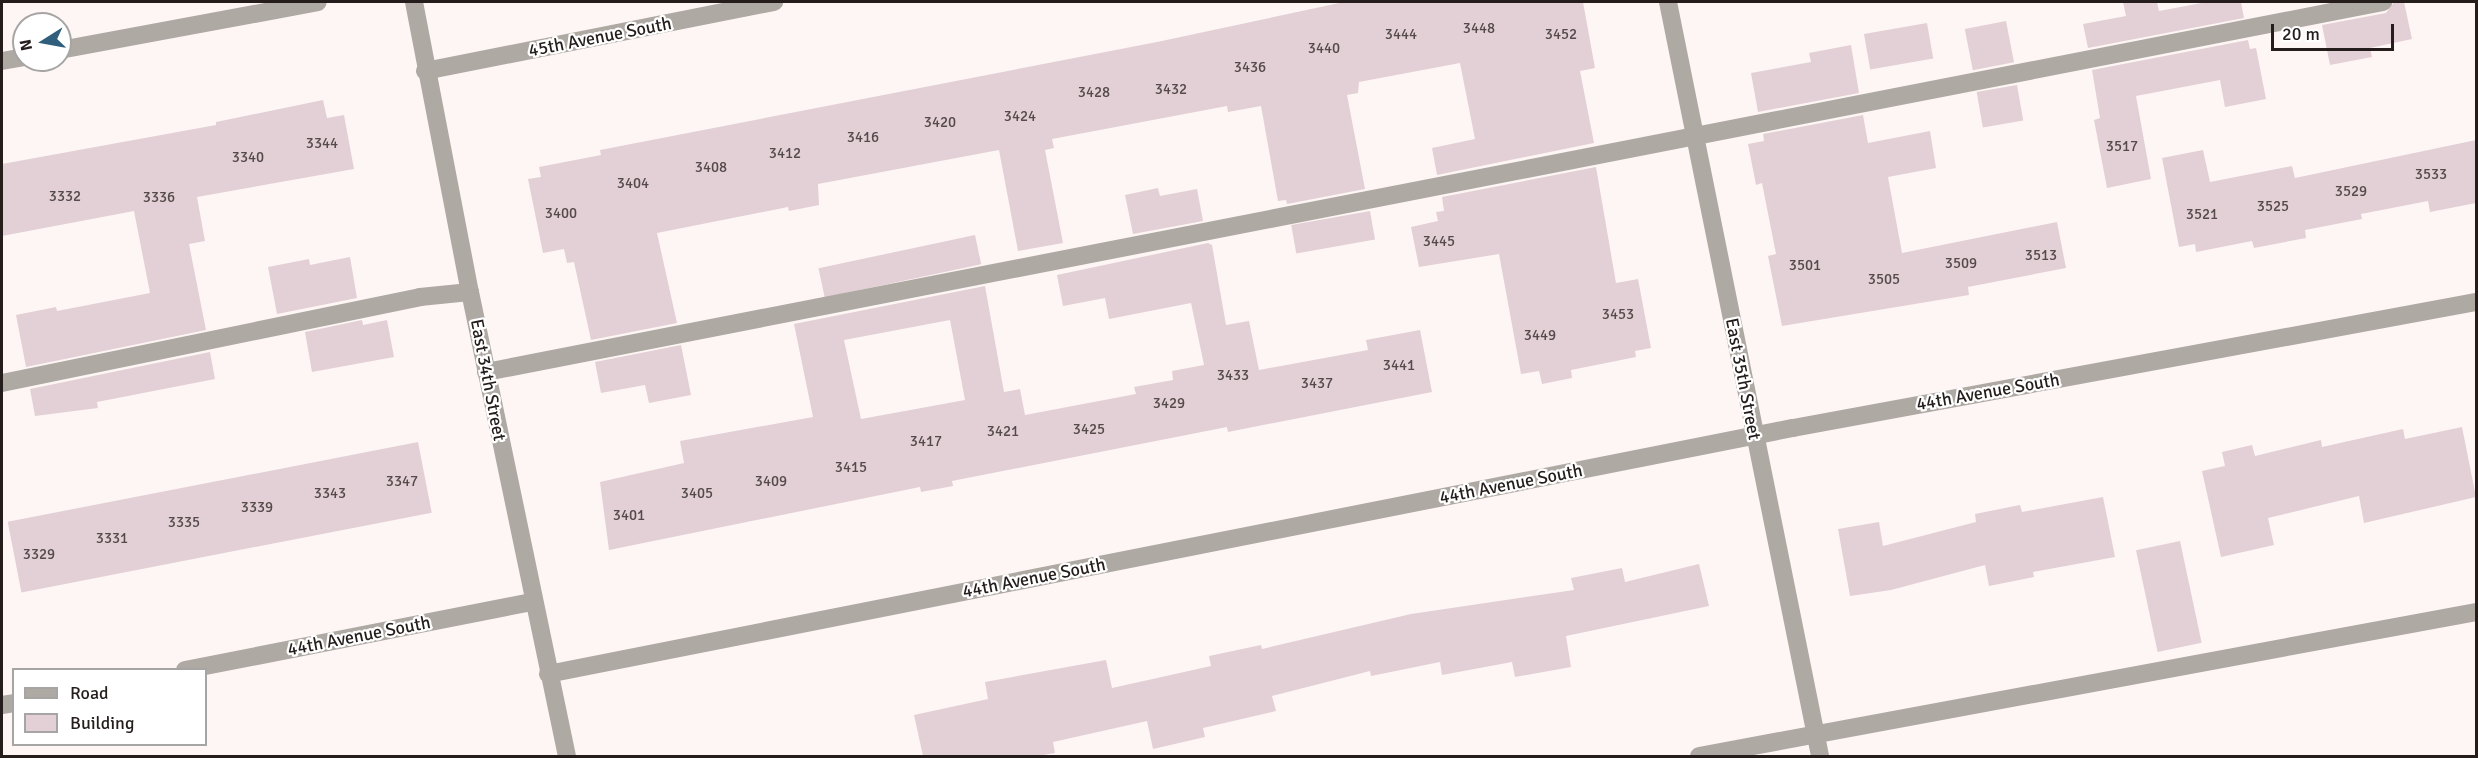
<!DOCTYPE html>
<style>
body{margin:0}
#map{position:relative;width:2478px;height:758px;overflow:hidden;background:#fef6f4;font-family:Signika,sans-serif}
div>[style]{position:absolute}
.building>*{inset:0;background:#e3d0d6;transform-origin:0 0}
.service>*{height:18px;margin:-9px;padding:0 9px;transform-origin:9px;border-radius:9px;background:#afa9a4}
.minor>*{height:18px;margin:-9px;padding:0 9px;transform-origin:9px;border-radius:9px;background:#afa9a4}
span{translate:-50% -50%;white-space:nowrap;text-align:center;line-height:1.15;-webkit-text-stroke:4.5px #fff;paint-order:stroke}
.number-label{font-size:15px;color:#544a4a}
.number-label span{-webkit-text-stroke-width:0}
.street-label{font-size:18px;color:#241d1c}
.frame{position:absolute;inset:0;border:3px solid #241d1c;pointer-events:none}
.legend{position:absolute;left:12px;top:668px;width:195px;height:78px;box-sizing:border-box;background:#fff;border:2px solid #a7a5a4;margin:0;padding:8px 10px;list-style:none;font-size:18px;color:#241d1c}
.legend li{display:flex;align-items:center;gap:12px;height:30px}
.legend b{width:30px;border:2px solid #a7a5a4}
.north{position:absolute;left:12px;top:12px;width:60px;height:60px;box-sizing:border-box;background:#fff;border:2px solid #a7a5a4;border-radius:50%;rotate:259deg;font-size:16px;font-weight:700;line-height:24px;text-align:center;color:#241d1c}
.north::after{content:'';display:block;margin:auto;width:21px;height:27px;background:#305f7e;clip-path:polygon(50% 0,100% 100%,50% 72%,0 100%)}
.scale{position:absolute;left:2271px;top:24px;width:123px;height:27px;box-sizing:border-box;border:3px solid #241d1c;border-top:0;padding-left:8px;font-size:18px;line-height:21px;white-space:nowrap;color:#241d1c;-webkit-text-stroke:4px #fff;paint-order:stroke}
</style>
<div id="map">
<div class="building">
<i style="clip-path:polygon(1344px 2px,1583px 2px,1595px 68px,1580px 71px,1594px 143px,1437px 175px,1432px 148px,1475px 139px,1460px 63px,1359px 82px,1358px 93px,1347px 95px,1365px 189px,1287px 204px,1286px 200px,1278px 201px,1261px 106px,1228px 112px,1227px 106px,1052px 139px,1054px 148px,1045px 150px,1063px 243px,1018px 251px,999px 150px,818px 184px,819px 205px,789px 211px,788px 207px,657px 233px,677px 323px,591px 340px,574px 262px,567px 263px,564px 249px,543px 253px,528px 179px,541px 177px,539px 167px,601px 155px,600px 150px,1157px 42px)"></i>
<i style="clip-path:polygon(2123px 2px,2157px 2px,2159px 11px,2207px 2px,2241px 2px,2244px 18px,2088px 48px,2083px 24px,2126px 16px)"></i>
<i style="clip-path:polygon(2394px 2px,2404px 2px,2412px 39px,2370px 48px,2372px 57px,2330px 65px,2322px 25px,2386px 13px)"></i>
<i style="left:2006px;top:21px;width:42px;height:42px;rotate:79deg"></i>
<i style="left:1927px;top:23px;width:36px;height:64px;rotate:80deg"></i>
<i style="clip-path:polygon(2248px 40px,2250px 49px,2256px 48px,2266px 99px,2225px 107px,2220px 80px,2136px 96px,2151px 179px,2107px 188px,2094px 120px,2100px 118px,2092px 70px)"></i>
<i style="clip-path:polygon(1851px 45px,1859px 93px,1758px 112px,1751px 73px,1811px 62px,1809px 53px)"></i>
<i style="left:2017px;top:85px;width:36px;height:41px;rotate:80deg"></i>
<i style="clip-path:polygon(323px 100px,327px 118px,344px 115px,354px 169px,197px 197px,205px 241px,189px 244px,206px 330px,26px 367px,16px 315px,56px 307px,57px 311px,150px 293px,134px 211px,2px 236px,2px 164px,216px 125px,216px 122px)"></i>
<i style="clip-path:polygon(1863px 115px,1868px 143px,1930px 131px,1936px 168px,1888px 177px,1902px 253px,2057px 222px,2066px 268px,1968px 287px,1969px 295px,1782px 326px,1768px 256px,1776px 254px,1762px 183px,1756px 185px,1748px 144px,1764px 141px,1763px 134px)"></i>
<i style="clip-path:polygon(2476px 140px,2476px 203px,2430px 212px,2428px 201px,2361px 214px,2362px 219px,2305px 230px,2306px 238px,2254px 248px,2252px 241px,2196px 252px,2195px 244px,2179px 247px,2162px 158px,2203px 150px,2210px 182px,2292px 166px,2295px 178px)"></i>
<i style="clip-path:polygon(1596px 167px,1616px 283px,1638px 279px,1651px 348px,1635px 351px,1636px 357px,1571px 370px,1572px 378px,1542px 384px,1539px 371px,1521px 374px,1499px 254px,1419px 267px,1411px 227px,1438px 221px,1436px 212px,1444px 211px,1442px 197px)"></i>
<i style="clip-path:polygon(1158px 188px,1160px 196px,1197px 189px,1203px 221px,1133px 234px,1125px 195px)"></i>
<i style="left:1370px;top:211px;width:29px;height:80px;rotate:80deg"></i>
<i style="left:975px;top:235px;width:30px;height:160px;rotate:78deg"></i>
<i style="clip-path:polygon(evenodd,1208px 243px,1212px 245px,1226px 325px,1249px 321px,1259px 370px,1368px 350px,1366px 340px,1420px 330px,1432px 392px,1228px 432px,1227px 427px,952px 481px,953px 486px,921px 492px,920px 487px,609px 550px,600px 482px,684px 463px,680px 441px,813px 417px,794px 324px,985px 286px,1004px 392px,1020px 389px,1025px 415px,1136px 394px,1134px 387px,1173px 380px,1172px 371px,1204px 365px,1191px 303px,1109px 319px,1105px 298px,1063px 306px,1057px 275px,1208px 243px,950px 320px,965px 400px,861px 419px,844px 340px,950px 320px)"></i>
<i style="clip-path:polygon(350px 257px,357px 298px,277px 314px,268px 267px,309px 259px,310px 265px)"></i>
<i style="clip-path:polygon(362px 320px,363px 325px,387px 320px,394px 357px,312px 372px,305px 332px)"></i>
<i style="clip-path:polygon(681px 345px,691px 395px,649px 403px,645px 385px,601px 393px,595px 362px)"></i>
<i style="clip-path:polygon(210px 352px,215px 379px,97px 402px,98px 408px,35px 416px,30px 389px)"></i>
<i style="clip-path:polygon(2462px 427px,2476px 497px,2364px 523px,2359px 496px,2268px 518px,2274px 545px,2221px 557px,2202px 471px,2225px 466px,2222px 452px,2252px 445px,2255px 456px,2321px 440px,2322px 447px,2403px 429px,2405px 439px)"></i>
<i style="left:418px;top:442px;width:72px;height:418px;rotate:79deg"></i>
<i style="clip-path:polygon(2103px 497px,2115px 557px,2033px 572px,2034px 577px,1989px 586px,1985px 565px,1891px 590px,1850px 596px,1838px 529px,1879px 522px,1883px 546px,1976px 522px,1975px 514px,2020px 505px,2022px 512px)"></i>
<i style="left:2180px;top:541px;width:104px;height:45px;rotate:78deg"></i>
<i style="clip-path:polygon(1699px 564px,1709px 606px,1566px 636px,1571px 667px,1515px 677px,1512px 662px,1442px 675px,1440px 662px,1371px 676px,1370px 671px,1272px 696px,1276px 711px,1203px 728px,1205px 737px,1153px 749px,1147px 721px,1053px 742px,1055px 753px,1037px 756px,923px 756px,914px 715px,988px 699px,985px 682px,1106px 660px,1112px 688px,1211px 666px,1209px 656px,1261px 645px,1262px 649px,1411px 614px,1574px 590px,1571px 578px,1622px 568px,1625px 582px)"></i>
</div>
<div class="service">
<i style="left:486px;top:372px;width:1933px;rotate:-11.04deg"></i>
<i style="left:2px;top:383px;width:427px;rotate:-11.6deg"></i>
<i style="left:420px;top:297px;width:50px;rotate:-5.7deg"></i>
<i style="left:1699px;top:756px;width:790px;rotate:-10.5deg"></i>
</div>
<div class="minor">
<i style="left:414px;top:2px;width:295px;rotate:79.1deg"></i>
<i style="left:470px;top:292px;width:474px;rotate:78.2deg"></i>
<i style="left:1668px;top:2px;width:769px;rotate:78.6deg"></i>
<i style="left:60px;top:50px;width:262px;rotate:-10.5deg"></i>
<i style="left:2px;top:61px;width:22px;rotate:-10deg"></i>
<i style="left:425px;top:71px;width:356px;rotate:-11.2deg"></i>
<i style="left:185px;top:670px;width:355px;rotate:-11.1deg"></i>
<i style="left:548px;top:674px;width:1269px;rotate:-11.18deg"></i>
<i style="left:1793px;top:428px;width:695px;rotate:-10.45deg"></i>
<i style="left:2px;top:705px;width:12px;rotate:-9deg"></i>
</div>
<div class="number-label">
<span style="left:1479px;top:29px">3448</span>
<span style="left:1401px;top:35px">3444</span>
<span style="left:1561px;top:35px">3452</span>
<span style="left:1324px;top:49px">3440</span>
<span style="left:1250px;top:68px">3436</span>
<span style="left:1171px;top:90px">3432</span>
<span style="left:1094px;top:93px">3428</span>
<span style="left:1020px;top:117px">3424</span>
<span style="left:940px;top:123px">3420</span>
<span style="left:863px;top:138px">3416</span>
<span style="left:322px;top:144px">3344</span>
<span style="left:2122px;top:147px">3517</span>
<span style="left:785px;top:154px">3412</span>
<span style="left:248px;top:158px">3340</span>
<span style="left:711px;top:168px">3408</span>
<span style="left:2431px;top:175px">3533</span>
<span style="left:633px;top:184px">3404</span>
<span style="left:2351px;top:192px">3529</span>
<span style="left:65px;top:197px">3332</span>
<span style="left:159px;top:198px">3336</span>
<span style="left:2273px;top:207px">3525</span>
<span style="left:561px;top:214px">3400</span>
<span style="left:2202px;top:215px">3521</span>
<span style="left:1439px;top:242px">3445</span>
<span style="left:2041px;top:256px">3513</span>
<span style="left:1961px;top:264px">3509</span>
<span style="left:1805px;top:266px">3501</span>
<span style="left:1884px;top:280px">3505</span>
<span style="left:1618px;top:315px">3453</span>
<span style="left:1540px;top:336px">3449</span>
<span style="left:1399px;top:366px">3441</span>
<span style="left:1233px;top:376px">3433</span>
<span style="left:1317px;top:384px">3437</span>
<span style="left:1169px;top:404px">3429</span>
<span style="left:1089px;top:430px">3425</span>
<span style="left:1003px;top:432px">3421</span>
<span style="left:926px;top:442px">3417</span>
<span style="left:851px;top:468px">3415</span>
<span style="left:402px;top:482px">3347</span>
<span style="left:771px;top:482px">3409</span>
<span style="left:330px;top:494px">3343</span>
<span style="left:697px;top:494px">3405</span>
<span style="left:257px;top:508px">3339</span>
<span style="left:629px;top:516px">3401</span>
<span style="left:184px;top:523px">3335</span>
<span style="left:112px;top:539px">3331</span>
<span style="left:39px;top:555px">3329</span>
</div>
<div class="street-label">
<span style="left:600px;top:37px;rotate:-11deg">45th Avenue South</span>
<span style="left:1743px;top:379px;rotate:79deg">East 35th Street</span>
<span style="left:488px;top:380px;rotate:79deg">East 34th Street</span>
<span style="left:1988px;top:392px;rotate:-10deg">44th Avenue South</span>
<span style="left:1511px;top:484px;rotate:-11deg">44th Avenue South</span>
<span style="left:1034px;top:578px;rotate:-11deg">44th Avenue South</span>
<span style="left:359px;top:636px;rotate:-11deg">44th Avenue South</span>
</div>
<div class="frame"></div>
<ul class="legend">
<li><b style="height:8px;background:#afa9a4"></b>Road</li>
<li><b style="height:16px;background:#e3d0d6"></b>Building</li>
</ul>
<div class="north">N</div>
<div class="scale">20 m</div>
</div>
